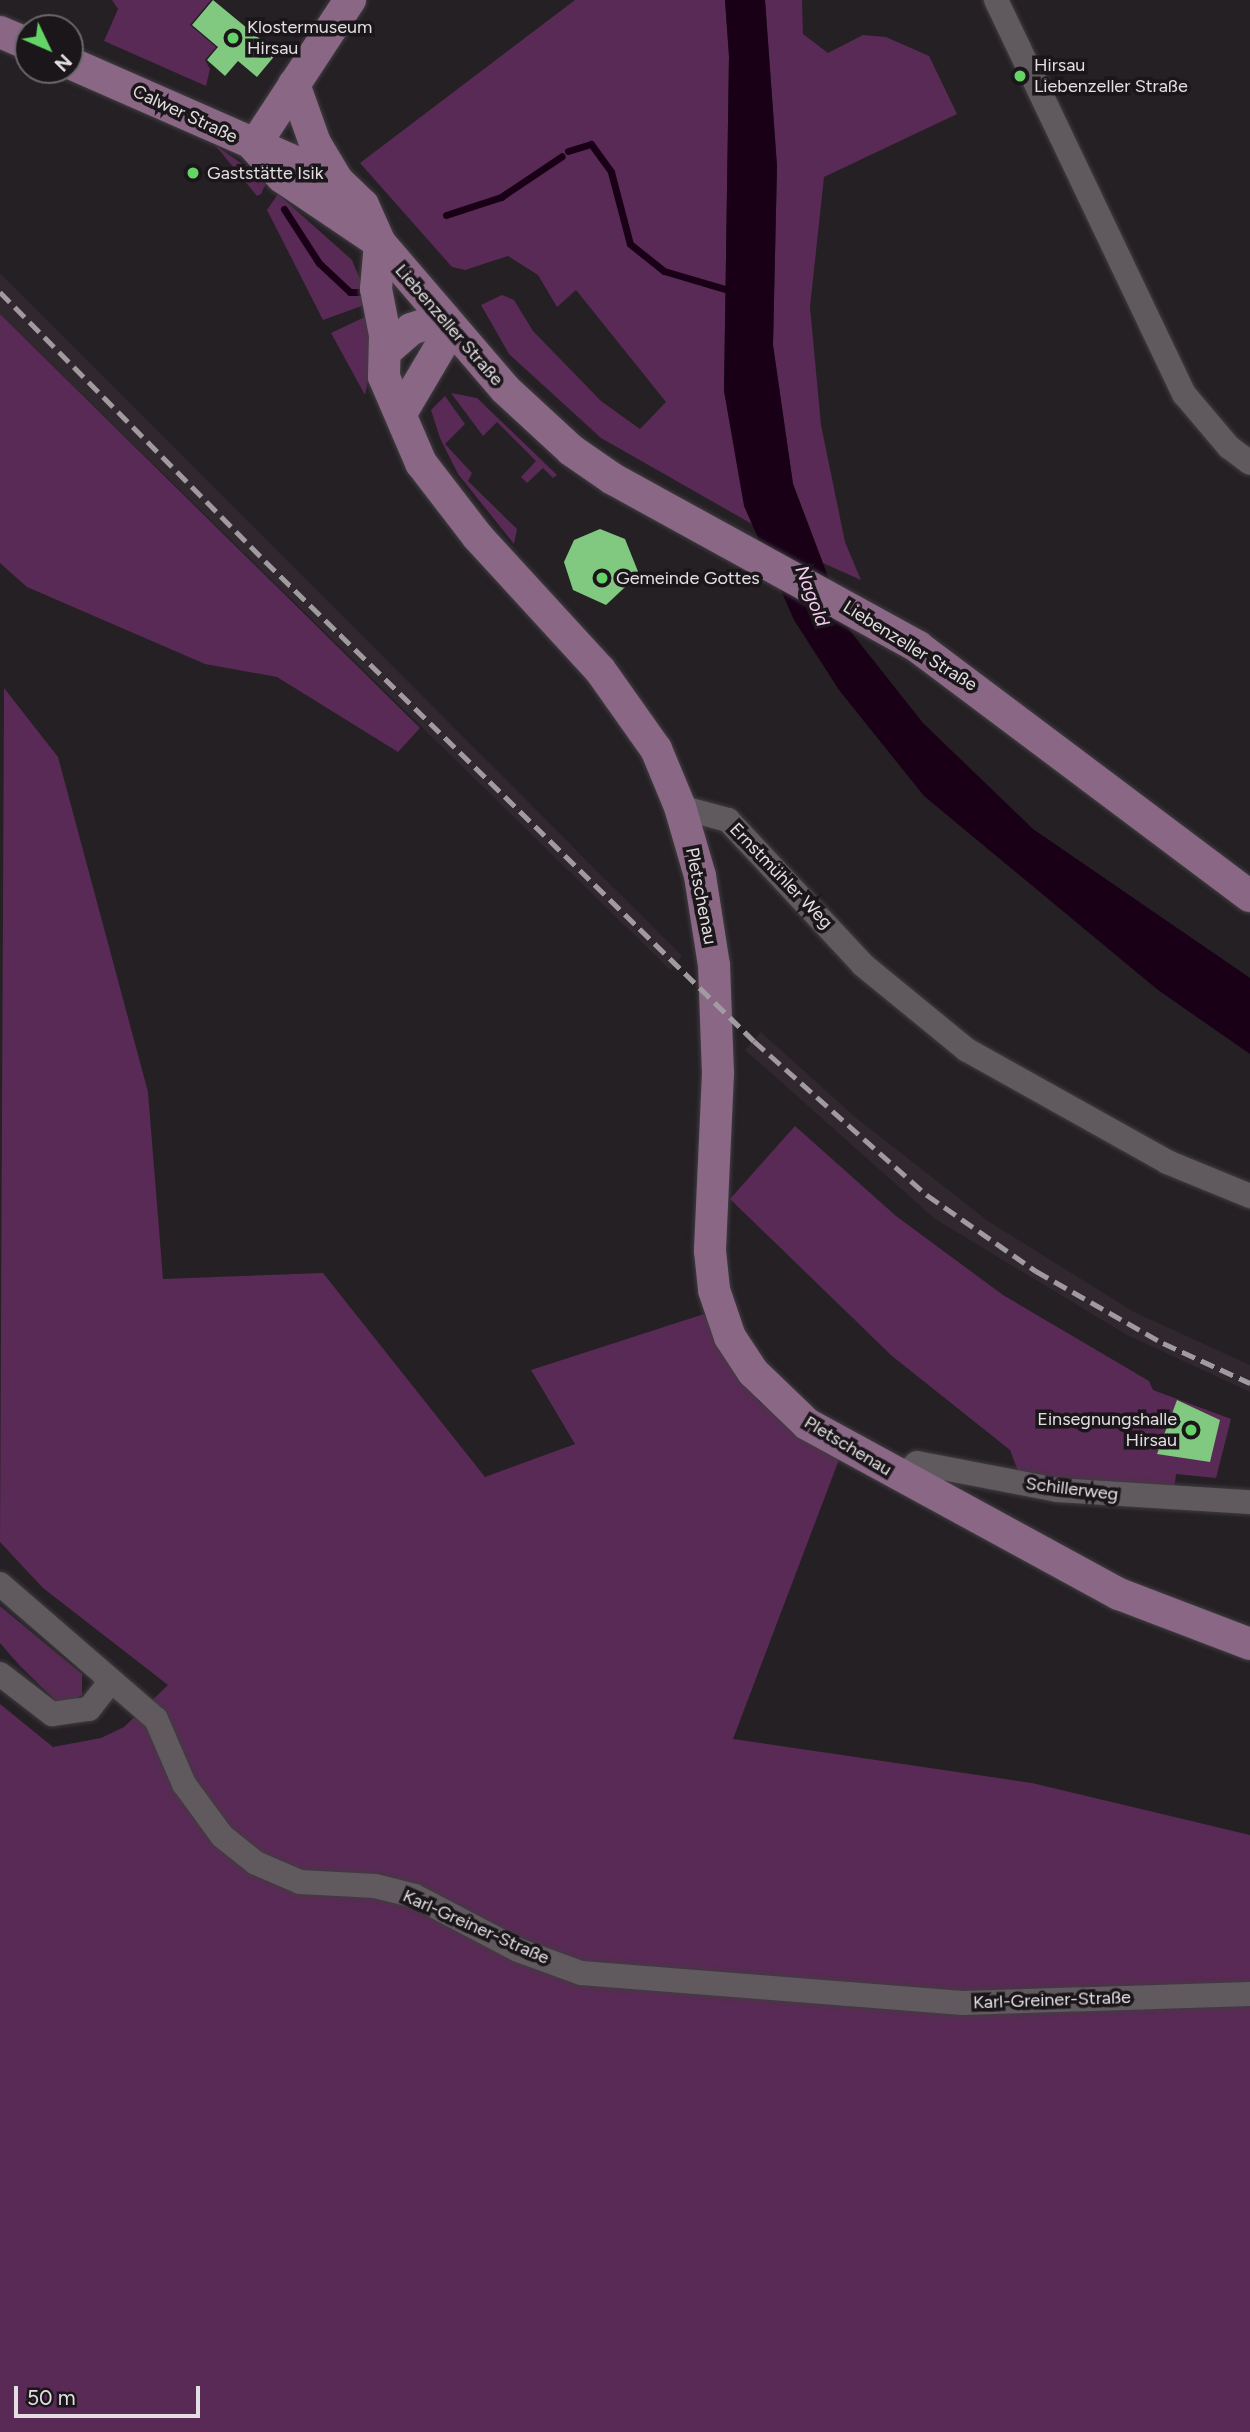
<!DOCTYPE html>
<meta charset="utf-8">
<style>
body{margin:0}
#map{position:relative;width:1250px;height:2432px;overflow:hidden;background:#242024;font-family:Figtree,sans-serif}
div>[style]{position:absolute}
.built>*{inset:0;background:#30272f}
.green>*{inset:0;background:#592a55}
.water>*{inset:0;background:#190017}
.stream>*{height:7px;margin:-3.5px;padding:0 3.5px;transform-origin:3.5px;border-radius:3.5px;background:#190017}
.building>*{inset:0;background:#81c980}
.roads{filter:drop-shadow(0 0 2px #403c40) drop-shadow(0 0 2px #403c40)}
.minor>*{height:24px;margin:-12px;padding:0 12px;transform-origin:12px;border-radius:12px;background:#605a5f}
.major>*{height:32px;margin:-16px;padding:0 16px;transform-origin:16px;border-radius:16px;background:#896785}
.rail>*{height:5px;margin-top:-2.5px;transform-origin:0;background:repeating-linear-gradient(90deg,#9f9b9e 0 14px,transparent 0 21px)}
.dots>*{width:19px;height:19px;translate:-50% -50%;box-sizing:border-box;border:4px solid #1b161a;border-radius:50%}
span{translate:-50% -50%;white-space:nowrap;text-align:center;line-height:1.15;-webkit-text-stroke:7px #1b161a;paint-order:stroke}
.poi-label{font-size:18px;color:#e2dee1}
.left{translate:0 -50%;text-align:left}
.right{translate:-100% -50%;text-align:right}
.street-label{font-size:18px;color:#e2dee1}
.water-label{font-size:19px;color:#f4cdef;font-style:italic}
.north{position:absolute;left:14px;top:14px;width:70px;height:70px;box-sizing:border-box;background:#1b161a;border:2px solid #6b666a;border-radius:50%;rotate:134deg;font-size:19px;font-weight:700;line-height:28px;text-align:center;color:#e2dee1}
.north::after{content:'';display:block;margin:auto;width:24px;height:32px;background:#65d467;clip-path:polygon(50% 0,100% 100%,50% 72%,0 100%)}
.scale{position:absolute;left:14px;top:2386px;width:186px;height:32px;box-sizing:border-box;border:4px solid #e2dee1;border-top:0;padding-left:9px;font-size:21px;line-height:24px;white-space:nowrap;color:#e2dee1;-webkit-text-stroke:5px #1b161a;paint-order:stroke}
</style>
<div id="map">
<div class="built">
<i style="clip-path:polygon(0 273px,682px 956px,670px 970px,0 314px)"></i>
<i style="clip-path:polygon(761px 1032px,855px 1117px,988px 1221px,1134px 1312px,1250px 1365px,1250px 1392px,1127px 1335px,935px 1219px,745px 1050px)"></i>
</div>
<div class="green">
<i style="clip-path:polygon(112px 0,211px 0,190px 25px,216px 47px,205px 60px,210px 69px,206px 86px,104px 41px,118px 9px)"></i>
<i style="clip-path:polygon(575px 0,725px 0,729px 56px,724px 391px,752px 524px,601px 438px,509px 354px,481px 305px,502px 295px,514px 300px,533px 331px,601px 401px,640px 429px,666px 402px,576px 290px,557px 307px,538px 275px,508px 256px,465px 270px,452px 267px,360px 163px)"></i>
<i style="clip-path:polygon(765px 0,802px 0,803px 34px,828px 53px,863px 35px,886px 37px,929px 56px,957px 114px,824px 177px,810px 307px,821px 425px,845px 542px,861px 580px,823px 563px,793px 484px,773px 345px,777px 166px)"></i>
<i style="clip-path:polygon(215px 145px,267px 181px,261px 194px,257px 196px)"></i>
<i style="clip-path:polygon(278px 194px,352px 260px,370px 303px,323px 320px,267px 210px)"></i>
<i style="clip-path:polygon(0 314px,420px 728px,398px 752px,277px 677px,205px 664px,27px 587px,0 563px)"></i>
<i style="clip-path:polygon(369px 315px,376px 340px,365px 395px,331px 333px)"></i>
<i style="clip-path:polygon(451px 393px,477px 398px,557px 475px,553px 478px,543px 468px,527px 483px,521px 477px,536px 461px,497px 422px,483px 436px)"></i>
<i style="clip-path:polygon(445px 396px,465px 424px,445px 444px,472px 473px,468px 481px,517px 529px,514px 544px,458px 474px,440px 438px,431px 410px)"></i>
<i style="clip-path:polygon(4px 688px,58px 757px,148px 1092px,163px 1279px,323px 1273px,485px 1477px,575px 1444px,531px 1370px,704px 1314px,759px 1402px,840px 1457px,733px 1739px,1032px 1783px,1250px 1835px,1250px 2432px,0 2432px,0 1704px,53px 1747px,101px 1738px,124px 1727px,168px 1685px,43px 1588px,0 1542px)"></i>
<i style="clip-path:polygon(795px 1126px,896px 1216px,1003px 1295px,1149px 1381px,1153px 1390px,1231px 1419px,1216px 1478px,1176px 1474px,1174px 1492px,1019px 1474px,1010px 1450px,892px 1356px,730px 1199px)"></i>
<i style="clip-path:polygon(0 1606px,82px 1674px,82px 1695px,68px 1703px,55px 1700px,20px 1666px,0 1643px)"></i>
</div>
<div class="water">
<i style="clip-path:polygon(725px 0,765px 0,777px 166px,773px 345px,793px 484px,847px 627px,923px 723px,1033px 829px,1250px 978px,1250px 1054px,1158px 990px,924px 796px,839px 690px,794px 620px,744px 506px,724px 391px,729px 56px)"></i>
</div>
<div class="stream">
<i style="left:568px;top:151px;width:24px;rotate:-17deg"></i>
<i style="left:591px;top:144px;width:34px;rotate:54deg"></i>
<i style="left:611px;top:172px;width:74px;rotate:75.2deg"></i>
<i style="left:630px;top:244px;width:43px;rotate:38.5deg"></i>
<i style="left:664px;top:271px;width:71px;rotate:16.4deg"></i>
<i style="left:284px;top:209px;width:64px;rotate:57.1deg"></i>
<i style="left:319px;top:263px;width:42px;rotate:43.1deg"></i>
<i style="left:350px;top:292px;width:8px"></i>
<i style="left:446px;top:215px;width:58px;rotate:-18.1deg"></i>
<i style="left:501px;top:197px;width:73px;rotate:-33.9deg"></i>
</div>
<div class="building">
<i style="clip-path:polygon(213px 0,277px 53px,257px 77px,238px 61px,225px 76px,207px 60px,218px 47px,192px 25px)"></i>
<i style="clip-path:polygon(600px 529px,625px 539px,639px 574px,606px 605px,573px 590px,564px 562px,574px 540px)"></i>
<i style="clip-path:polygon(1177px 1400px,1220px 1420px,1210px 1462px,1157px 1454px)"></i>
</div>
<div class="roads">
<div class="minor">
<i style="left:996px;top:0;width:437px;rotate:64.5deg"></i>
<i style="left:1184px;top:394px;width:70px;rotate:49.7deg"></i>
<i style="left:1229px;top:447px;width:26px;rotate:37deg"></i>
<i style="left:680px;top:807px;width:50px;rotate:15.2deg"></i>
<i style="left:728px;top:820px;width:198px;rotate:47deg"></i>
<i style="left:863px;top:965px;width:134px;rotate:39.3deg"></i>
<i style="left:967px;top:1050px;width:229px;rotate:29.2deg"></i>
<i style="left:1167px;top:1162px;width:90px;rotate:22.3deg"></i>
<i style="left:901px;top:1477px;width:21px;rotate:-41deg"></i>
<i style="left:917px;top:1463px;width:143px;rotate:10.9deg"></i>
<i style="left:1057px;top:1490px;width:193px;rotate:3.6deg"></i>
<i style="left:0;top:1584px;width:206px;rotate:40.9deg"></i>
<i style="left:156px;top:1719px;width:71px;rotate:66.7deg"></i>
<i style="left:184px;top:1784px;width:64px;rotate:53.8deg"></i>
<i style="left:222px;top:1836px;width:43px;rotate:38.5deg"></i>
<i style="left:256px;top:1863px;width:48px;rotate:23.4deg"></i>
<i style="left:300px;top:1882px;width:75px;rotate:3.1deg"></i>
<i style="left:375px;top:1886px;width:41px;rotate:14deg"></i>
<i style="left:415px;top:1896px;width:116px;rotate:27.7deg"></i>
<i style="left:518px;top:1950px;width:67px;rotate:20.1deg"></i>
<i style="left:581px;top:1973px;width:383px;rotate:4.5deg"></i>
<i style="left:963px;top:2003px;width:287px;rotate:-1.8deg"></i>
<i style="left:0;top:1674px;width:66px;rotate:37.6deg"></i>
<i style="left:52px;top:1714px;width:37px;rotate:-8deg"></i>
<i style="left:89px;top:1709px;width:36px;rotate:-52deg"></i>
</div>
<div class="major">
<i style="left:0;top:32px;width:30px;rotate:23deg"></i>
<i style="left:70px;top:63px;width:292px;rotate:23.7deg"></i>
<i style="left:337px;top:180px;width:36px;rotate:44deg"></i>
<i style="left:363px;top:205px;width:42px;rotate:65.9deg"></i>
<i style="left:380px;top:243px;width:192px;rotate:49.4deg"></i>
<i style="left:505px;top:389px;width:90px;rotate:42.7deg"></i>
<i style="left:571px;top:450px;width:51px;rotate:34.6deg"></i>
<i style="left:613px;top:479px;width:348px;rotate:28.8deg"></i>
<i style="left:918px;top:647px;width:415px;rotate:36.9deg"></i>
<i style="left:294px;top:84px;width:63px;rotate:70.4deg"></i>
<i style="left:315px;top:143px;width:41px;rotate:59deg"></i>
<i style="left:254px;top:146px;width:175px;rotate:-56.7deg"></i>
<i style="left:254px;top:146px;width:42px;rotate:47.9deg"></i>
<i style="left:282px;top:177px;width:118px;rotate:34deg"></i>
<i style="left:380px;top:243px;width:46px;rotate:95deg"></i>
<i style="left:376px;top:289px;width:47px;rotate:78.9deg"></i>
<i style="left:385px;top:335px;width:42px;rotate:91.4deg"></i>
<i style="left:384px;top:377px;width:94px;rotate:66.7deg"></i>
<i style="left:421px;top:463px;width:93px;rotate:52.4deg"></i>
<i style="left:478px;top:537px;width:180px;rotate:47.5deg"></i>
<i style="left:600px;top:670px;width:97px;rotate:54.7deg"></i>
<i style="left:656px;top:749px;width:63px;rotate:67.5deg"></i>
<i style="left:680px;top:807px;width:72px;rotate:73.8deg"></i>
<i style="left:700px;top:876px;width:90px;rotate:81.1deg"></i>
<i style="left:714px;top:965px;width:108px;rotate:87.9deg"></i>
<i style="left:718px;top:1073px;width:178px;rotate:92.6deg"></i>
<i style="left:710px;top:1251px;width:39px;rotate:84deg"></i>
<i style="left:714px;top:1290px;width:50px;rotate:71.2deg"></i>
<i style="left:730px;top:1337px;width:42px;rotate:56.7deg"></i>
<i style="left:753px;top:1372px;width:75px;rotate:43.9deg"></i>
<i style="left:807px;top:1424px;width:355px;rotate:28.6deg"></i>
<i style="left:1119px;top:1594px;width:140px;rotate:20.9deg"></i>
<i style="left:385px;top:352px;width:35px;rotate:-41deg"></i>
<i style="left:411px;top:329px;width:35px;rotate:-18deg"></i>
<i style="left:403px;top:410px;width:77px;rotate:-59.4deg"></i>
<i style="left:442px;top:344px;width:26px;rotate:-86deg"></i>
</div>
</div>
<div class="rail">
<i style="left:0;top:292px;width:378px;rotate:45.4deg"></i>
<i style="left:265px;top:561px;width:685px;rotate:44.47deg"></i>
<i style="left:754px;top:1041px;width:232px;rotate:41.7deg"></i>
<i style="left:927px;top:1195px;width:133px;rotate:34.9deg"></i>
<i style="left:1036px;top:1271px;width:146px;rotate:29.6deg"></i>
<i style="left:1163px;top:1343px;width:96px;rotate:24.7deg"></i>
</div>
<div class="dots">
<i style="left:233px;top:38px;background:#65d467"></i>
<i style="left:1020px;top:76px;background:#65d467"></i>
<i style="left:193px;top:173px;background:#65d467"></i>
<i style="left:602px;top:578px;background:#65d467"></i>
<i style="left:1191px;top:1430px;background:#65d467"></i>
</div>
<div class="poi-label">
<span class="left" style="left:247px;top:38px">Klostermuseum<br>Hirsau</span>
<span class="left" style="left:1034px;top:76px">Hirsau<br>Liebenzeller Straße</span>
<span class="left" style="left:207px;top:173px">Gaststätte Isik</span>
<span class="left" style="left:616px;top:578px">Gemeinde Gottes</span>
<span class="right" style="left:1177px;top:1430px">Einsegnungshalle<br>Hirsau</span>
</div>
<div class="street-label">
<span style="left:185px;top:114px;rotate:25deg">Calwer Straße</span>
<span style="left:449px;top:325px;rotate:49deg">Liebenzeller Straße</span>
<span style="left:910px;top:646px;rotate:32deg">Liebenzeller Straße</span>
<span style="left:781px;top:876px;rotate:46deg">Ernstmühler Weg</span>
<span style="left:701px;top:896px;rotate:79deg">Pletschenau</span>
<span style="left:848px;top:1446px;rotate:31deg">Pletschenau</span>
<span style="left:1072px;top:1489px;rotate:7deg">Schillerweg</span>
<span style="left:476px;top:1927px;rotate:24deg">Karl-Greiner-Straße</span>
<span style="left:1052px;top:2000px;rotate:-2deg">Karl-Greiner-Straße</span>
</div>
<div class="water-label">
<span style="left:812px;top:596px;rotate:69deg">Nagold</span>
</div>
<div class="north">N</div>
<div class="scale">50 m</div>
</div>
